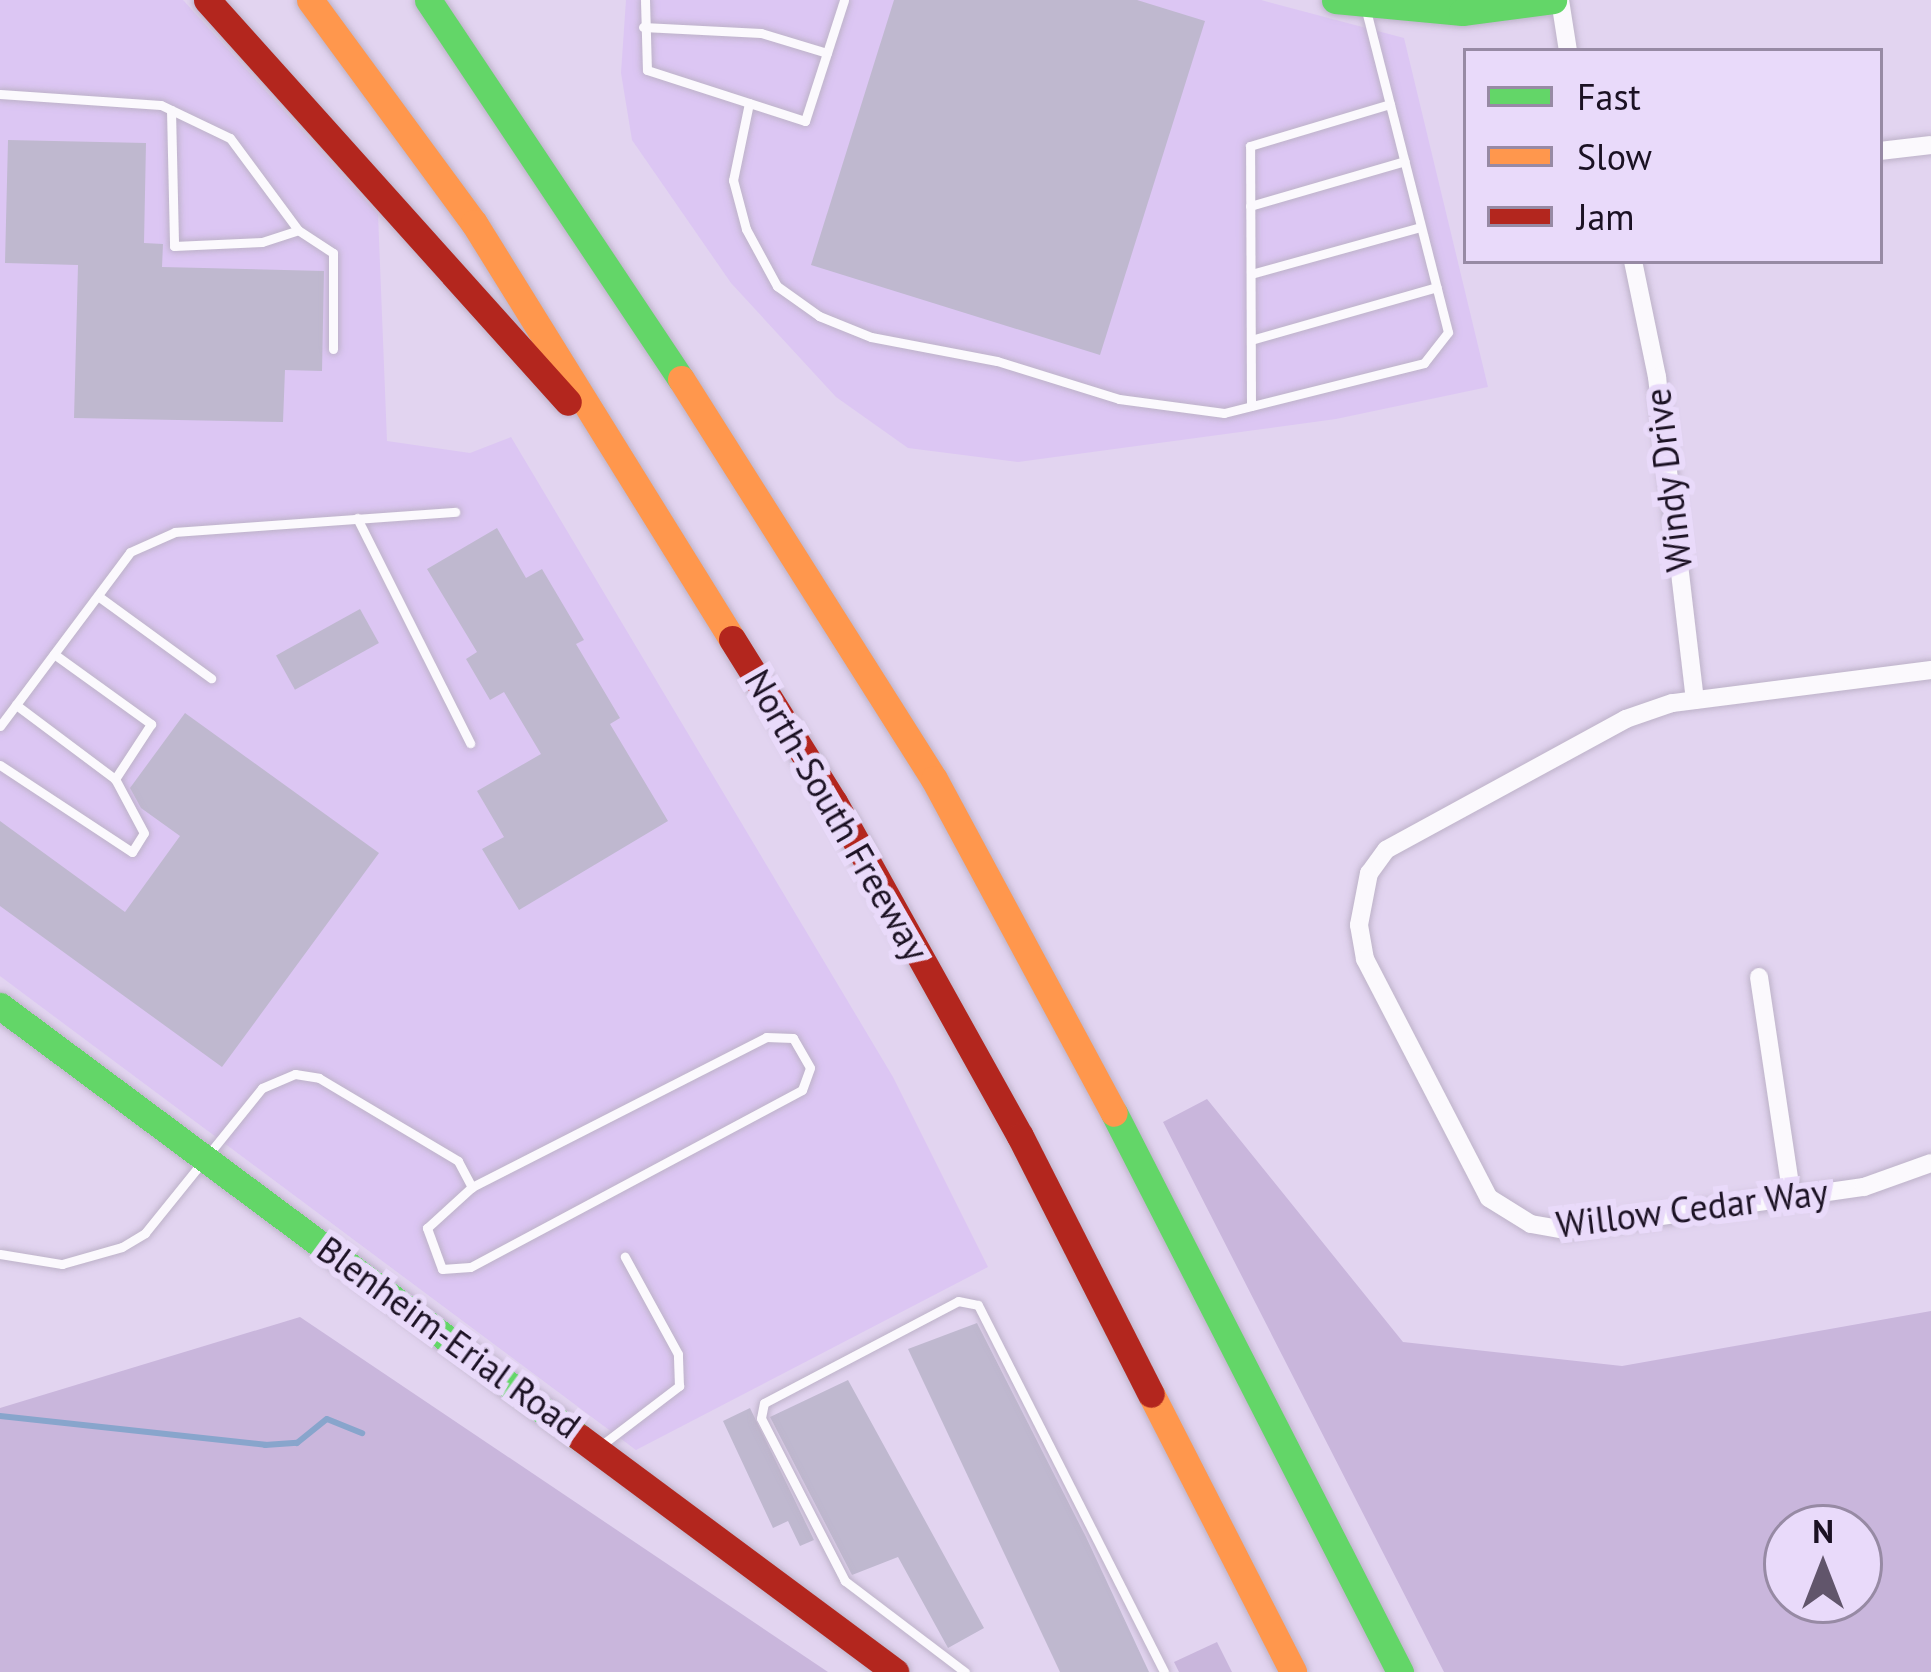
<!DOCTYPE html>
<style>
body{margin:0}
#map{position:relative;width:1931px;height:1672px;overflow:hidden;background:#e2d4f0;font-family:"PT Sans",sans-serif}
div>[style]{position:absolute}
.built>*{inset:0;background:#dcc6f3}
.green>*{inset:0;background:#c9b6dc}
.stream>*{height:6px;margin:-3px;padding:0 3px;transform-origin:3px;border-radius:3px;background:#88a5cc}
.building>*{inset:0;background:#bfb8cf;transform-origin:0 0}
.roads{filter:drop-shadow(0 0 3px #bdb2c8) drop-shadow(0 0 3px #bdb2c8)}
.lane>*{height:9px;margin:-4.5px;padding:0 4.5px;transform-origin:4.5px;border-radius:4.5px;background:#fbf9fd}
.street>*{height:18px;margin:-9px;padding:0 9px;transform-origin:9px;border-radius:9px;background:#fbf9fd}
.fast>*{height:27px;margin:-13.5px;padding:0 13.5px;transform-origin:13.5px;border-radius:13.5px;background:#63d668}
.slow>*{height:27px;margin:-13.5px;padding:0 13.5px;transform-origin:13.5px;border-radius:13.5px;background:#ff974d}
.jam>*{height:27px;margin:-13.5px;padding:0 13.5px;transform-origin:13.5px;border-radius:13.5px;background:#b3261e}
span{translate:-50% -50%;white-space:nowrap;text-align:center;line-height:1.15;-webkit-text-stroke:12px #e9dafa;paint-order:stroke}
.street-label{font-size:36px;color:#1b1123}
.legend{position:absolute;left:1463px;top:48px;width:420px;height:216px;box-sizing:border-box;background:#e9dafa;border:3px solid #978aa4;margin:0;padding:15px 21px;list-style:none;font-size:36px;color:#1b1123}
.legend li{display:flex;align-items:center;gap:24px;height:60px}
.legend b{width:60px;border:3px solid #978aa4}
.north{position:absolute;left:1763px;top:1504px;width:120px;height:120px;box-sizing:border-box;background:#e9dafa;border:3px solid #978aa4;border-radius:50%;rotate:0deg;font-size:33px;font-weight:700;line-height:48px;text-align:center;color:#1b1123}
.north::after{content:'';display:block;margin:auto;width:42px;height:54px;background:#61556b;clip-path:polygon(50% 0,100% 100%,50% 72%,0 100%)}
</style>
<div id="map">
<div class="built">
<i style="clip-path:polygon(0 0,183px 0,378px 214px,387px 441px,470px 453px,511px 437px,893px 1077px,988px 1267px,636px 1450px,0 976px)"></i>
<i style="clip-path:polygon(626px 0,1261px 0,1404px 38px,1488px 387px,1336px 419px,1018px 462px,908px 448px,836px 397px,731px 283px,632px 140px,621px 73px)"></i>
</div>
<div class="green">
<i style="clip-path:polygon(evenodd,1207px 1099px,1403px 1342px,1622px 1366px,1931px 1311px,1931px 1672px,1444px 1672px,1163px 1122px,1207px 1099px,1859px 1528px,1859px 1600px,1787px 1600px,1787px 1528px,1859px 1528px)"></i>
<i style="clip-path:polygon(300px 1317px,828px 1672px,0 1672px,0 1408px)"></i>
<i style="clip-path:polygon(1217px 1642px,1232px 1672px,1179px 1672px,1174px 1662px)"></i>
</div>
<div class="stream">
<i style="left:0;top:1416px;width:267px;rotate:6.2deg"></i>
<i style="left:265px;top:1445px;width:32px;rotate:-4deg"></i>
<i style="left:297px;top:1443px;width:38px;rotate:-39deg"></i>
<i style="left:327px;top:1419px;width:38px;rotate:22deg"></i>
</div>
<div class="building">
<i style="clip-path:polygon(894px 0,1137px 0,1205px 21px,1100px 355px,811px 265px)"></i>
<i style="clip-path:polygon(8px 140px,146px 143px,144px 243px,163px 244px,162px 267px,324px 271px,322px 371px,285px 370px,283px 422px,74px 418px,78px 265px,5px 263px)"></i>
<i style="clip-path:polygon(497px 528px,526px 578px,542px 569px,584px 640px,576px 644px,620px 718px,610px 724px,668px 821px,519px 910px,482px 849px,504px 837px,477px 791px,541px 754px,504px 692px,490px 700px,466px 659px,477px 652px,427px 569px)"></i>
<i style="left:360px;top:609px;width:39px;height:96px;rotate:61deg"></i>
<i style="clip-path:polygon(185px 713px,379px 853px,222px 1067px,0 906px,0 821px,125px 912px,180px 836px,141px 808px,130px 788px)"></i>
<i style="clip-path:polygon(977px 1323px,1086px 1537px,1149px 1672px,1060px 1672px,908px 1349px)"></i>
<i style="clip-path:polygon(848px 1380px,984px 1628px,948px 1648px,898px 1557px,852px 1575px,770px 1417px)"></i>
<i style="clip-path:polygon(750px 1408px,814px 1540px,800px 1546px,788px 1521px,773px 1528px,723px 1421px)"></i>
</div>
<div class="roads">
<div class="lane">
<i style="left:645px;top:0;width:70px;rotate:88.4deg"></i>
<i style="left:647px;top:70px;width:166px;rotate:17.9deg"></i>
<i style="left:805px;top:121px;width:127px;rotate:-72.1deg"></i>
<i style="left:643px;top:27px;width:118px;rotate:2.9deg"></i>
<i style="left:761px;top:33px;width:69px;rotate:16.9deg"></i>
<i style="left:0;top:94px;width:161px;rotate:3.9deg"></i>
<i style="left:161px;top:105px;width:76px;rotate:25.6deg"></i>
<i style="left:230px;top:138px;width:114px;rotate:53.5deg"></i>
<i style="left:298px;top:230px;width:42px;rotate:33.3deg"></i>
<i style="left:333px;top:253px;width:96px;rotate:90deg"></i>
<i style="left:749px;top:103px;width:79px;rotate:101.7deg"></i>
<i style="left:733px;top:180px;width:51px;rotate:75.1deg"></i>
<i style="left:746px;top:229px;width:65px;rotate:61.5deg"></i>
<i style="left:777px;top:286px;width:52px;rotate:35.5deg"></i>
<i style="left:819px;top:316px;width:56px;rotate:22deg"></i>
<i style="left:871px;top:337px;width:128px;rotate:10.8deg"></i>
<i style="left:997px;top:361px;width:128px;rotate:17.3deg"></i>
<i style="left:1119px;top:399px;width:106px;rotate:7.6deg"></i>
<i style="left:1224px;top:413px;width:206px;rotate:-14deg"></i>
<i style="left:1424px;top:363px;width:39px;rotate:-52deg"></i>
<i style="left:1448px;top:332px;width:332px;rotate:-104.3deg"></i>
<i style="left:171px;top:110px;width:136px;rotate:88.7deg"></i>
<i style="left:174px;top:246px;width:88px;rotate:-2.6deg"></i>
<i style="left:262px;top:242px;width:38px;rotate:-18deg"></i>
<i style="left:1250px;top:206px;width:161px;rotate:-16.2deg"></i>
<i style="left:1251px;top:274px;width:176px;rotate:-15.5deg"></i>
<i style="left:1251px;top:340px;width:193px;rotate:-15.9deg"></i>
<i style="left:1251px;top:406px;width:260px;rotate:-90.2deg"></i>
<i style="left:1250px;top:146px;width:146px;rotate:-16.7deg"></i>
<i style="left:357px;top:518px;width:252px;rotate:63.3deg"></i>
<i style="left:98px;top:596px;width:140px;rotate:36deg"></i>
<i style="left:54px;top:654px;width:120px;rotate:35.8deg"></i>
<i style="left:151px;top:724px;width:66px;rotate:123.2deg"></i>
<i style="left:0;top:726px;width:217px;rotate:-53.2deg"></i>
<i style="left:130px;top:552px;width:49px;rotate:-24deg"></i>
<i style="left:175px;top:532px;width:281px;rotate:-4.1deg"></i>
<i style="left:0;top:765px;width:158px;rotate:33.4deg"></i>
<i style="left:132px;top:852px;width:22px;rotate:-58deg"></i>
<i style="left:144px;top:833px;width:61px;rotate:-118.2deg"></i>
<i style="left:115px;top:779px;width:124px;rotate:-143.2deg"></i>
<i style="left:766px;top:1037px;width:27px;rotate:2deg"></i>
<i style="left:793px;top:1038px;width:34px;rotate:60deg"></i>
<i style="left:810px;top:1068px;width:23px;rotate:110deg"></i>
<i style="left:802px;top:1090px;width:376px;rotate:151.9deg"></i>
<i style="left:470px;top:1267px;width:28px;rotate:176deg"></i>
<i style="left:442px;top:1269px;width:44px;rotate:-110.1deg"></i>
<i style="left:427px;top:1228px;width:61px;rotate:-42.3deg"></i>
<i style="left:472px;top:1187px;width:330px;rotate:-27deg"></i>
<i style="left:0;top:1254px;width:63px;rotate:9.2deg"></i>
<i style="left:62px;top:1264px;width:62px;rotate:-15.8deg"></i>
<i style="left:122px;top:1247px;width:27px;rotate:-31deg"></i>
<i style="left:145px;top:1233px;width:186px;rotate:-51.1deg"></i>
<i style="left:262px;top:1088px;width:36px;rotate:-23deg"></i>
<i style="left:295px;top:1074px;width:24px;rotate:9deg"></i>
<i style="left:319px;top:1078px;width:162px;rotate:30.8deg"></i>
<i style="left:458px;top:1161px;width:30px;rotate:62deg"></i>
<i style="left:599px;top:1447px;width:101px;rotate:-37.3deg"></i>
<i style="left:679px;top:1386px;width:32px;rotate:-92deg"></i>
<i style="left:678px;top:1354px;width:111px;rotate:-118.7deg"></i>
<i style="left:965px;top:1672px;width:151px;rotate:-142.8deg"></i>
<i style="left:845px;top:1581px;width:183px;rotate:-117.3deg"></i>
<i style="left:761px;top:1418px;width:15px;rotate:-79deg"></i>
<i style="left:764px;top:1403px;width:219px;rotate:-27.7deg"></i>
<i style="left:958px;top:1301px;width:20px;rotate:11deg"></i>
<i style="left:978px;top:1305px;width:411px;rotate:63.1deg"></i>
</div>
<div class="street">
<i style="left:1560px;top:0;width:52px;rotate:81.1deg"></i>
<i style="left:1880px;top:151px;width:51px;rotate:-6.7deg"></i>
<i style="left:1633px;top:261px;width:118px;rotate:78.3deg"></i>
<i style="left:1657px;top:377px;width:325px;rotate:83.3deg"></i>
<i style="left:1931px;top:670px;width:261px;rotate:172.7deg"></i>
<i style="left:1672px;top:703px;width:49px;rotate:160.8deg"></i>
<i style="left:1626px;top:719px;width:273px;rotate:151.4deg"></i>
<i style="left:1386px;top:850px;width:29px;rotate:126deg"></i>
<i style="left:1369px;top:873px;width:53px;rotate:100.9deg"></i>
<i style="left:1359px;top:925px;width:35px;rotate:80deg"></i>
<i style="left:1365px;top:959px;width:269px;rotate:62.6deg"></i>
<i style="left:1489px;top:1198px;width:49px;rotate:31.8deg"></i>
<i style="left:1531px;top:1224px;width:34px;rotate:10deg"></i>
<i style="left:1564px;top:1230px;width:303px;rotate:-8.2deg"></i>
<i style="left:1864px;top:1187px;width:71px;rotate:-19.7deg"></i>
<i style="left:1759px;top:977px;width:222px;rotate:81.5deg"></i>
</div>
<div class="fast">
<i style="left:428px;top:0;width:456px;rotate:56.3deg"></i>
<i style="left:1335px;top:0;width:128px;rotate:5.4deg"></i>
<i style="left:1462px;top:12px;width:92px;rotate:-7.5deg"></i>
<i style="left:0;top:1006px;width:722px;rotate:36.66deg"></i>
<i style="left:1114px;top:1113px;width:628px;rotate:62.9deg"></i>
</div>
<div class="slow">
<i style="left:310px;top:0;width:277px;rotate:53.7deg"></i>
<i style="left:474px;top:223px;width:490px;rotate:58.2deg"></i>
<i style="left:681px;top:379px;width:473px;rotate:57.7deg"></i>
<i style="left:934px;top:779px;width:379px;rotate:61.7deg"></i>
<i style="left:1151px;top:1394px;width:312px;rotate:62.9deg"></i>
</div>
<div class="jam">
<i style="left:207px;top:0;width:540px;rotate:48.08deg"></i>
<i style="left:732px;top:639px;width:192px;rotate:58deg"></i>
<i style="left:834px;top:802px;width:382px;rotate:60.9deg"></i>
<i style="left:1020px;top:1136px;width:289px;rotate:63.1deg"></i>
<i style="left:579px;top:1437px;width:394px;rotate:36.6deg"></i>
</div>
</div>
<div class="street-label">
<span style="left:1668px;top:480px;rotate:-97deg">Windy Drive</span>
<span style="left:837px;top:815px;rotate:60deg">North-South Freeway</span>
<span style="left:1692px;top:1208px;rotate:-7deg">Willow Cedar Way</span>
<span style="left:449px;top:1337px;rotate:36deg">Blenheim-Erial Road</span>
</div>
<ul class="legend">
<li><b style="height:15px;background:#63d668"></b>Fast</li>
<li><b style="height:15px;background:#ff974d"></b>Slow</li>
<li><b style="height:15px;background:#b3261e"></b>Jam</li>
</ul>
<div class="north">N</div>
</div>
